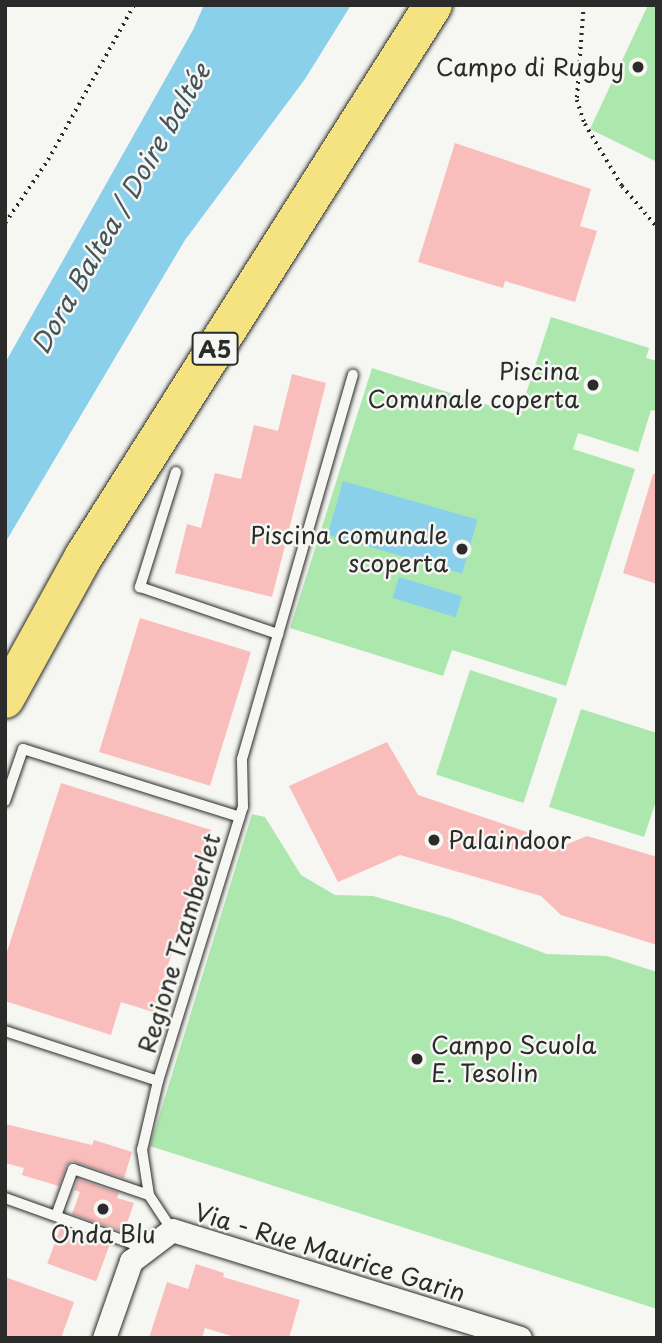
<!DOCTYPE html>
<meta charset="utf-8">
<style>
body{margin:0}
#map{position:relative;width:662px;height:1343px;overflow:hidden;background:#f6f6f2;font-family:"Playpen Sans",sans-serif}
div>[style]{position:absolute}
.green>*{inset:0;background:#ace8ae;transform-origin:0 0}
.water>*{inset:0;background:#8ad0eb;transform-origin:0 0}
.building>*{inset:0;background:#f9bdbb;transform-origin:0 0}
.path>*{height:3.5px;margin-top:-1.75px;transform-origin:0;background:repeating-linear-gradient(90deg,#2b2b2b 0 2px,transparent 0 7px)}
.roads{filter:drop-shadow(0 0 2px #2b2b2b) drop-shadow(0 0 2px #2b2b2b)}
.lane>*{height:10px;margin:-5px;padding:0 5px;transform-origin:5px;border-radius:5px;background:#f6f6f2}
.street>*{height:23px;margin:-11.5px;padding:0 11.5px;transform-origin:11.5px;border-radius:11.5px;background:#f6f6f2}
.highway>*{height:38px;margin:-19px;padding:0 19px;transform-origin:19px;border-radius:19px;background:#f5e382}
.dots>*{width:19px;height:19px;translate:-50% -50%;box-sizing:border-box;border:4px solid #f6f6f2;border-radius:50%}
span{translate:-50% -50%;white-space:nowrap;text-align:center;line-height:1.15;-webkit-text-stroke:5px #f6f6f2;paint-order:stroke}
.shield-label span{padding:2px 5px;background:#f6f6f2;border:2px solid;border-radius:5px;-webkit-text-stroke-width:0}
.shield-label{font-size:23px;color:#2b2b2b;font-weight:700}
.poi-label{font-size:24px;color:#2b2b2b}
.right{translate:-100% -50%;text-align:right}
.left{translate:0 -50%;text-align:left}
.street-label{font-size:24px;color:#2b2b2b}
.water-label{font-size:26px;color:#43545b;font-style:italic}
.frame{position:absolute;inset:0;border:7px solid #2b2b2b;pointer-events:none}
</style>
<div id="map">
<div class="green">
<i style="clip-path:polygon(648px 5px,657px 5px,657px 162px,590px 129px)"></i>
<i style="clip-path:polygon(551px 317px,649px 348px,646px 358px,657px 361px,657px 411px,651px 410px,638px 452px,578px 433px,573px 449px,635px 469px,566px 686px,452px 650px,443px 676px,290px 628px,372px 368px,519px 415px)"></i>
<i style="left:470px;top:670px;width:92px;height:110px;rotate:18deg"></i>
<i style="clip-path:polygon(581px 709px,657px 733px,657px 798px,644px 837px,549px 807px)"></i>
<i style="clip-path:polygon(252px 814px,265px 817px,301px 875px,335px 895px,373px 896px,450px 918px,547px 954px,607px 956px,657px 972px,657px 1309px,150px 1146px)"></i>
</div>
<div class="water">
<i style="clip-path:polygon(204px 5px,351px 5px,305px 79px,185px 240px,5px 543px,5px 363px,193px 30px)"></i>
<i style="left:343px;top:481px;width:140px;height:56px;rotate:16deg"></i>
<i style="left:399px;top:577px;width:66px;height:22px;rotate:17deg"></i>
</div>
<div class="building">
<i style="clip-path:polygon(455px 143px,591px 189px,580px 226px,597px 231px,575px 302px,505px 281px,503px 288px,418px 262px)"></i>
<i style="clip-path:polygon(292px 374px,326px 383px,272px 597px,175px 573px,187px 524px,201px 528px,215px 473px,241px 479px,254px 425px,278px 431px)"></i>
<i style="clip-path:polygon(653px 474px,657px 474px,657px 584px,623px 573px)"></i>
<i style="left:140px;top:618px;width:116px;height:140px;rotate:17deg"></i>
<i style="clip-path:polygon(387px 742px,418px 795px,565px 845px,587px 836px,657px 857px,657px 945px,561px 915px,541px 896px,400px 855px,338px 882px,289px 786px)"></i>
<i style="clip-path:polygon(61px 783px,211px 830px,153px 1012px,121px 1002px,111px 1035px,5px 1001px,5px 958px)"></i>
<i style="clip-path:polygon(5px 1124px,92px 1145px,94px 1140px,132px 1152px,124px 1178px,72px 1161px,66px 1166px,59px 1186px,22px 1175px,24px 1168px,5px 1163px)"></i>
<i style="clip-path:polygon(78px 1179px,119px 1193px,117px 1198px,134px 1203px,124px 1232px,72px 1214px,80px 1192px,74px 1190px)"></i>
<i style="left:61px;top:1226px;width:52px;height:40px;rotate:20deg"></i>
<i style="clip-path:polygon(196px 1264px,224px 1273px,223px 1277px,300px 1300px,289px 1338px,238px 1338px,205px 1328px,202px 1338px,149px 1338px,167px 1282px,188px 1289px)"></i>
<i style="clip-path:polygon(5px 1277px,74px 1302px,61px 1338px,5px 1338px)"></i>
</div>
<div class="path">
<i style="left:584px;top:5px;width:95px;rotate:94.2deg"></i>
<i style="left:577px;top:100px;width:25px;rotate:72deg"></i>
<i style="left:585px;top:124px;width:72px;rotate:59.2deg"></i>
<i style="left:622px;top:186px;width:54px;rotate:49.5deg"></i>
<i style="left:5px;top:223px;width:76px;rotate:-55.7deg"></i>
<i style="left:48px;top:160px;width:177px;rotate:-61deg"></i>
</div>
<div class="roads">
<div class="lane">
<i style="left:176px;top:472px;width:121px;rotate:107.4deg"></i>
<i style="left:140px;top:587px;width:146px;rotate:18.8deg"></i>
<i style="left:5px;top:801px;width:55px;rotate:-70.9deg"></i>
<i style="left:23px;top:749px;width:227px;rotate:17.4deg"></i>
<i style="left:5px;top:1031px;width:161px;rotate:18.1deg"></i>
<i style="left:5px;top:1198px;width:149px;rotate:19.7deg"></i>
<i style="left:56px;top:1216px;width:50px;rotate:-70.1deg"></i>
<i style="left:73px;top:1169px;width:80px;rotate:18.9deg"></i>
<i style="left:172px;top:1230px;width:42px;rotate:-123.3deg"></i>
<i style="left:149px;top:1195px;width:46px;rotate:-98.8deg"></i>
<i style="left:142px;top:1150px;width:71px;rotate:-76.9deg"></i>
<i style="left:158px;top:1081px;width:287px;rotate:-72.8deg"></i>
<i style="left:243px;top:807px;width:48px;rotate:-91.2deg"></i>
<i style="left:242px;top:759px;width:400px;rotate:-73.9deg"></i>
</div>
<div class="street">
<i style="left:104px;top:1338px;width:82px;rotate:-70.7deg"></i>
<i style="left:131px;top:1261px;width:51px;rotate:-37.1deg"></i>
<i style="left:172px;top:1230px;width:364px;rotate:17.2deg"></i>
</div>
<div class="highway">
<i style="left:5px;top:699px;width:163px;rotate:-61.1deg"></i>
<i style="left:84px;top:556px;width:652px;rotate:-57.65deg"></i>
</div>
</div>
<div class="dots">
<i style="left:638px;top:67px;background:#2b2b2b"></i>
<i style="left:593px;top:385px;background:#2b2b2b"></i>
<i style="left:462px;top:549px;background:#2b2b2b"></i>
<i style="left:434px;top:840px;background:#2b2b2b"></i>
<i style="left:417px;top:1059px;background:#2b2b2b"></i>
<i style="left:103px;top:1209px;background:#2b2b2b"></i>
</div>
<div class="shield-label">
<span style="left:215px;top:349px">A5</span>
</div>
<div class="poi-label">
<span class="right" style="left:624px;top:67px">Campo di Rugby</span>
<span class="right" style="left:579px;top:385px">Piscina<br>Comunale coperta</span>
<span class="right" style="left:448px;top:549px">Piscina comunale<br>scoperta</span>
<span class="left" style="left:448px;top:840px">Palaindoor</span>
<span class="left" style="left:431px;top:1059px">Campo Scuola<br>E. Tesolin</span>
<span style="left:103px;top:1234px">Onda Blu</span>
</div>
<div class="street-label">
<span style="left:179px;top:943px;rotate:-73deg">Regione Tzamberlet</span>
<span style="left:330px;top:1252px;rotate:17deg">Via - Rue Maurice Garin</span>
</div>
<div class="water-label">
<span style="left:120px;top:208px;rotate:-60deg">Dora Baltea / Doire baltée</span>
</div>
<div class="frame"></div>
</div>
